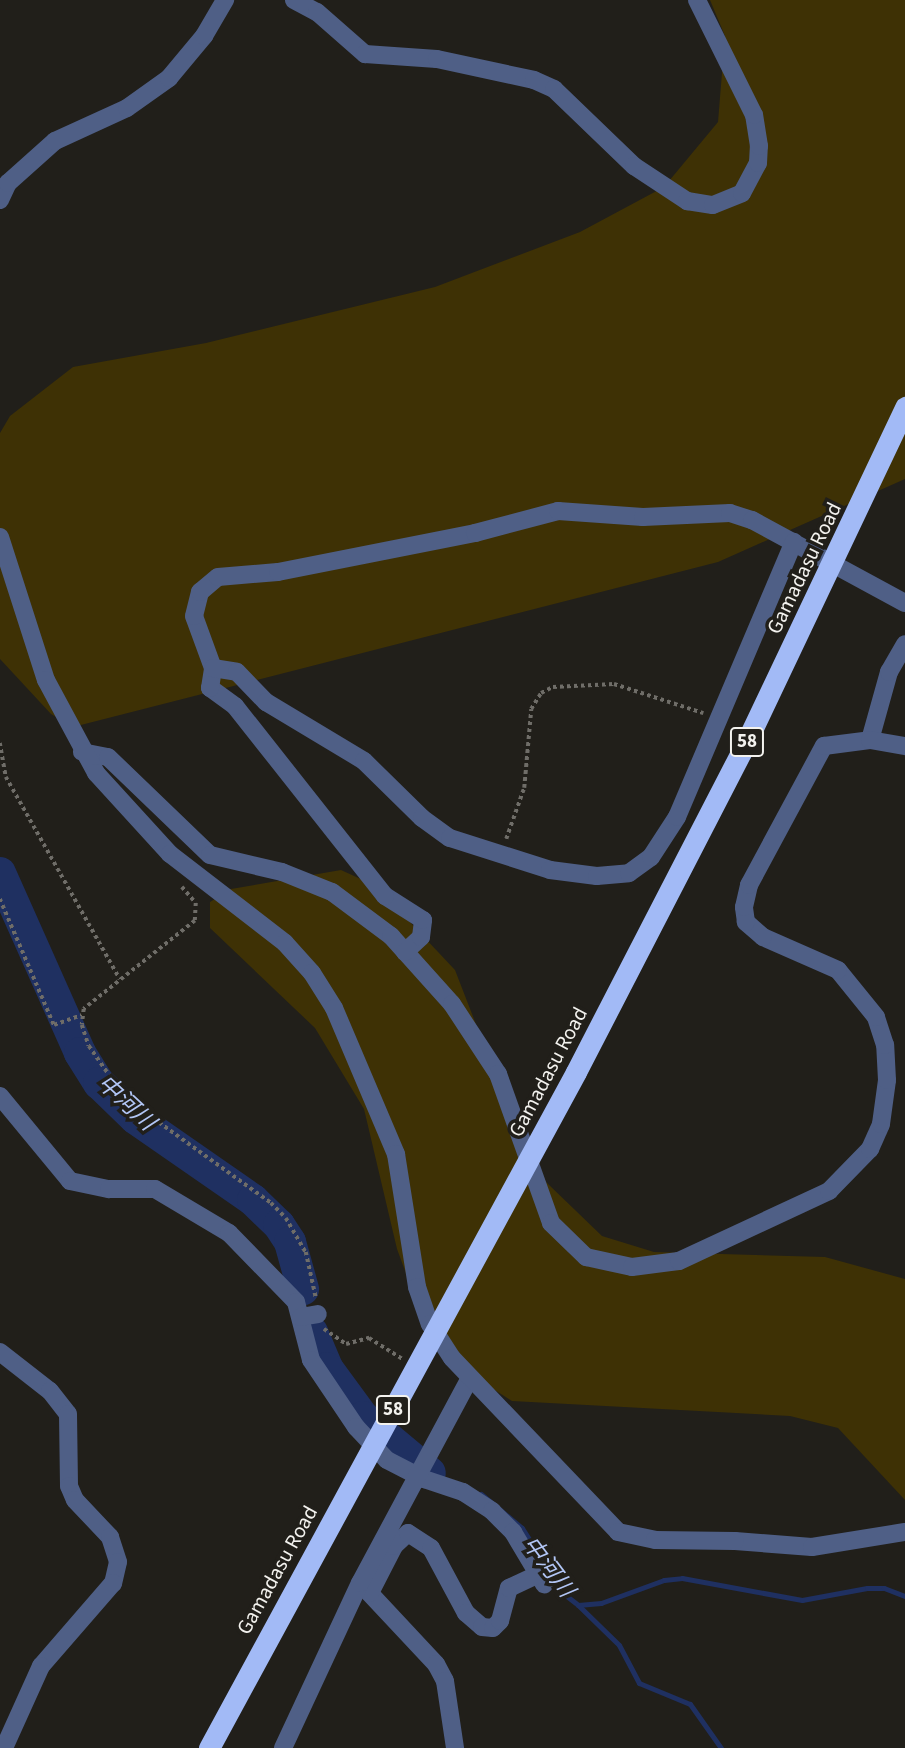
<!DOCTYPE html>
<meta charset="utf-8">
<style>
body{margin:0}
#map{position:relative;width:905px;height:1748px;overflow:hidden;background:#211f1a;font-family:"Source Sans 3","Noto Sans JP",sans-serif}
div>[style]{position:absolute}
.green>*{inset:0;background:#3e3105}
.stream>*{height:5px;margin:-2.5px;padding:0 2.5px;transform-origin:2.5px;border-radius:2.5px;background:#1f3061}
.river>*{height:32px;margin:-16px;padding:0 16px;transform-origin:16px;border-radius:16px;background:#1f3061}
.path>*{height:3.5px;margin-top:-1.75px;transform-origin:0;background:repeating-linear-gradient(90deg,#6f6d68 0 3.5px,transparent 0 7px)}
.minor>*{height:18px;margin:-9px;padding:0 9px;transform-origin:9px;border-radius:9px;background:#4f5f86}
.tertiary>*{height:18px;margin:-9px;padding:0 9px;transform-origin:9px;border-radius:9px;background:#4f5f86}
.motorway>*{height:21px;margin:-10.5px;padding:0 10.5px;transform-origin:10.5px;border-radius:10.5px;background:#a2baf6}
span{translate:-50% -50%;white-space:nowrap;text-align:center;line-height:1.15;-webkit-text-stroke:7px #211f1a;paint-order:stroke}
.shield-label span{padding:2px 5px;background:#211f1a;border:2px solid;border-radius:5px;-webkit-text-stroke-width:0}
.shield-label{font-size:19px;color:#f3f2ee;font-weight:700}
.street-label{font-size:21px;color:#f3f2ee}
.water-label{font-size:23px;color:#b2c6f6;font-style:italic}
</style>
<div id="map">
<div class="green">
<i style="clip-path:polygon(710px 0,905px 0,905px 479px,718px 562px,73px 727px,51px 714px,0 659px,0 433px,10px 416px,73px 367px,206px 343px,435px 287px,580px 232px,664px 187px,718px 122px,725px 36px)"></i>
<i style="clip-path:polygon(341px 870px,376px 886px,455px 970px,496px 1076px,546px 1182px,602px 1236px,654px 1252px,825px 1257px,905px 1279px,905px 1500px,838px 1428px,790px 1416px,512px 1401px,460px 1368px,425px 1325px,397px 1249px,364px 1109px,315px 1028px,210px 928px,210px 902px,231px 889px)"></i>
</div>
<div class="stream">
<i style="left:481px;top:1494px;width:53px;rotate:39.7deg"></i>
<i style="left:522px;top:1528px;width:78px;rotate:57.5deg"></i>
<i style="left:564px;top:1594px;width:18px;rotate:38deg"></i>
<i style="left:578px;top:1605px;width:23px;rotate:-5deg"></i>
<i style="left:601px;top:1603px;width:67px;rotate:-20.1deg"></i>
<i style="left:664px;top:1580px;width:18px;rotate:-6deg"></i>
<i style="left:682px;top:1578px;width:122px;rotate:10.4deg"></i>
<i style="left:802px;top:1600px;width:66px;rotate:-10.5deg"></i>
<i style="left:867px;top:1588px;width:17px"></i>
<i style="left:884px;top:1588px;width:22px;rotate:21deg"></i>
<i style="left:578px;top:1605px;width:57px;rotate:44.3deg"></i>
<i style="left:619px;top:1645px;width:43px;rotate:62.2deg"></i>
<i style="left:639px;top:1683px;width:55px;rotate:22.4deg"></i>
<i style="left:690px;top:1704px;width:54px;rotate:54.8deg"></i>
</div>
<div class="river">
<i style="left:0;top:873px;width:197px;rotate:66deg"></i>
<i style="left:80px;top:1053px;width:36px;rotate:58deg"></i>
<i style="left:99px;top:1083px;width:50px;rotate:44.2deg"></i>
<i style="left:135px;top:1118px;width:144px;rotate:34.8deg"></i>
<i style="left:253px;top:1200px;width:36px;rotate:44deg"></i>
<i style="left:279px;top:1225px;width:20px;rotate:57deg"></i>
<i style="left:290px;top:1242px;width:49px;rotate:74.5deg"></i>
<i style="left:312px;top:1332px;width:39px;rotate:67deg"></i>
<i style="left:327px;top:1368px;width:61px;rotate:53.7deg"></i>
<i style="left:363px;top:1417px;width:87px;rotate:39.9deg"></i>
</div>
<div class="path">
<i style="left:0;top:743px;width:35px;rotate:80deg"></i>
<i style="left:6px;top:777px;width:232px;rotate:60.6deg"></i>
<i style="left:506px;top:839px;width:54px;rotate:-70.6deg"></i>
<i style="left:524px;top:788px;width:79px;rotate:-84.9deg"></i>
<i style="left:531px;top:709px;width:19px;rotate:-58deg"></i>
<i style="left:541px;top:693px;width:13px;rotate:-27deg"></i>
<i style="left:553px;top:687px;width:61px;rotate:-2.8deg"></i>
<i style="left:614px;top:684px;width:94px;rotate:18deg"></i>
<i style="left:182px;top:887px;width:21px;rotate:49deg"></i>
<i style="left:196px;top:903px;width:18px;rotate:93deg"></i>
<i style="left:195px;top:921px;width:142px;rotate:141.6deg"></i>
<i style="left:84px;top:1009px;width:16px;rotate:97deg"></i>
<i style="left:82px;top:1025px;width:22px;rotate:72deg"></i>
<i style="left:89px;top:1046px;width:63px;rotate:55.3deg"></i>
<i style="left:125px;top:1098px;width:180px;rotate:35.7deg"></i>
<i style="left:271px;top:1203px;width:21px;rotate:45deg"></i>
<i style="left:286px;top:1218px;width:39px;rotate:60deg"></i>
<i style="left:306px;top:1252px;width:47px;rotate:77.7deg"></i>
<i style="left:0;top:899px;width:137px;rotate:66.8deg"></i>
<i style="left:54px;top:1025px;width:29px;rotate:-20deg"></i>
<i style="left:324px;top:1329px;width:27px;rotate:34deg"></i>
<i style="left:346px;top:1344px;width:24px;rotate:-15deg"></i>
<i style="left:369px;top:1338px;width:39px;rotate:32deg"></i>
</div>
<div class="minor">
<i style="left:294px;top:0;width:26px;rotate:28deg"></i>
<i style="left:317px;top:12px;width:64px;rotate:41.2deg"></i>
<i style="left:365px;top:54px;width:72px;rotate:4deg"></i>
<i style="left:437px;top:59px;width:99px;rotate:12.2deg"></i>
<i style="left:534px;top:80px;width:22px;rotate:24deg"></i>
<i style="left:554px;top:89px;width:111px;rotate:43.9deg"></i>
<i style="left:634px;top:166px;width:64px;rotate:33.4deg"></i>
<i style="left:687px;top:201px;width:26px;rotate:9deg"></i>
<i style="left:713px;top:205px;width:31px;rotate:-22deg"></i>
<i style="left:742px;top:193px;width:34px;rotate:-62deg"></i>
<i style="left:758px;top:163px;width:17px;rotate:-87deg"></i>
<i style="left:759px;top:146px;width:31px;rotate:-99deg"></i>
<i style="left:754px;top:115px;width:128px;rotate:-116.4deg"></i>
<i style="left:213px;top:668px;width:55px;rotate:-110.1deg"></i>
<i style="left:194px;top:616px;width:25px;rotate:-76deg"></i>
<i style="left:200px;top:592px;width:23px;rotate:-40deg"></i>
<i style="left:218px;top:577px;width:60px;rotate:-4.8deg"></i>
<i style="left:278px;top:572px;width:201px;rotate:-11.2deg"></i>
<i style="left:475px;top:533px;width:86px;rotate:-14.8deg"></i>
<i style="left:558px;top:511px;width:85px;rotate:4deg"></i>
<i style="left:643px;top:517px;width:87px;rotate:-2.6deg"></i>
<i style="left:730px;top:513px;width:23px;rotate:18deg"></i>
<i style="left:752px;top:520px;width:174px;rotate:28.5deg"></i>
<i style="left:870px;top:740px;width:71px;rotate:-74.4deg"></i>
<i style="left:889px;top:672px;width:32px;rotate:-60deg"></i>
<i style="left:82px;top:752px;width:26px;rotate:11deg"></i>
<i style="left:108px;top:757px;width:141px;rotate:43.9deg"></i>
<i style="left:210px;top:855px;width:74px;rotate:13.3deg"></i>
<i style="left:282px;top:872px;width:54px;rotate:21.8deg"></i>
<i style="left:332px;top:892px;width:74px;rotate:36.7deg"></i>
<i style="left:391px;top:936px;width:91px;rotate:48.1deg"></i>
<i style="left:452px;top:1004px;width:84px;rotate:56.7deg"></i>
<i style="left:498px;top:1074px;width:158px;rotate:70.4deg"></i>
<i style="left:551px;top:1223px;width:49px;rotate:44.2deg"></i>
<i style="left:586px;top:1257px;width:47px;rotate:12.3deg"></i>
<i style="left:632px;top:1267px;width:47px;rotate:-7.3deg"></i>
<i style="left:679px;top:1261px;width:166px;rotate:-25deg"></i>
<i style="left:829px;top:1191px;width:59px;rotate:-45.7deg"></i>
<i style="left:870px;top:1149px;width:27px;rotate:-66deg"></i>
<i style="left:881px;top:1124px;width:44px;rotate:-82.2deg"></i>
<i style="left:887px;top:1080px;width:35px;rotate:-93deg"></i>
<i style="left:885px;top:1045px;width:29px;rotate:-108deg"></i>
<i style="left:876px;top:1017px;width:60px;rotate:-129deg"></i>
<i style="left:838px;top:970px;width:82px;rotate:-156.3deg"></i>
<i style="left:763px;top:937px;width:23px;rotate:-139deg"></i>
<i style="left:746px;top:922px;width:15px;rotate:-98deg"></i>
<i style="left:744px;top:907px;width:23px;rotate:-77deg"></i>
<i style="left:749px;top:885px;width:158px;rotate:-61.7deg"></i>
<i style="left:824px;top:746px;width:46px;rotate:-7.4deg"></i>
<i style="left:870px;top:740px;width:36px;rotate:10deg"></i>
<i style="left:405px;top:952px;width:22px;rotate:-43deg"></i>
<i style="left:421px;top:937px;width:17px;rotate:-83deg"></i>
<i style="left:423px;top:920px;width:45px;rotate:-147.7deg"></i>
<i style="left:385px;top:896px;width:242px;rotate:-128.3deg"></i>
<i style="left:235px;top:706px;width:31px;rotate:-144deg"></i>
<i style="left:210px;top:688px;width:20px;rotate:-81deg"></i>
<i style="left:213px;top:668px;width:24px;rotate:9deg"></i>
<i style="left:237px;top:672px;width:42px;rotate:46deg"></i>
<i style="left:266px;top:702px;width:114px;rotate:31deg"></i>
<i style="left:364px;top:761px;width:81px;rotate:44.5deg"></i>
<i style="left:422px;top:818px;width:34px;rotate:36deg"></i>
<i style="left:450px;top:838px;width:105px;rotate:17.7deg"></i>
<i style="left:550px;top:870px;width:47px;rotate:7.3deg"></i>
<i style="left:597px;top:876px;width:32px;rotate:-5deg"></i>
<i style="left:629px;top:873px;width:27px;rotate:-36deg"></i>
<i style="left:651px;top:857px;width:48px;rotate:-57deg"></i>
<i style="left:677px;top:817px;width:299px;rotate:-67deg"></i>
<i style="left:0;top:1096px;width:110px;rotate:50.5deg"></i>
<i style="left:70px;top:1181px;width:40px;rotate:12deg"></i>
<i style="left:109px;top:1189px;width:46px"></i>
<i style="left:155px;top:1189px;width:86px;rotate:30.7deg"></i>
<i style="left:229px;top:1233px;width:96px;rotate:45.8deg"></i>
<i style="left:296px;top:1302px;width:60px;rotate:75.5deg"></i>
<i style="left:311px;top:1360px;width:81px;rotate:56.1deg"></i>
<i style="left:356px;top:1427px;width:45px;rotate:46.8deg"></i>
<i style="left:387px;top:1460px;width:42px;rotate:27.2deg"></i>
<i style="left:424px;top:1479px;width:41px;rotate:18.4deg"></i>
<i style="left:463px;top:1492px;width:35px;rotate:33deg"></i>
<i style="left:492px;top:1511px;width:30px;rotate:45deg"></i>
<i style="left:513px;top:1532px;width:61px;rotate:59.2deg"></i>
<i style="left:301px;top:1317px;width:17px;rotate:-10deg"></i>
<i style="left:0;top:1352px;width:63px;rotate:38deg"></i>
<i style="left:50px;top:1391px;width:29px;rotate:52deg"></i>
<i style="left:68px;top:1414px;width:72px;rotate:89.2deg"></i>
<i style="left:69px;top:1486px;width:15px;rotate:67deg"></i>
<i style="left:75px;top:1500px;width:51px;rotate:46.6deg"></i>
<i style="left:110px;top:1537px;width:26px;rotate:72deg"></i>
<i style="left:118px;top:1562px;width:22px;rotate:103deg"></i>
<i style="left:113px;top:1583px;width:110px;rotate:130.9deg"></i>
<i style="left:41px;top:1666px;width:90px;rotate:114.3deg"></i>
<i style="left:735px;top:1541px;width:77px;rotate:4.5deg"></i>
<i style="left:812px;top:1547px;width:94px;rotate:-9.2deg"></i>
<i style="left:362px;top:1585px;width:108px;rotate:46.9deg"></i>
<i style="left:436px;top:1664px;width:19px;rotate:62deg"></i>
<i style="left:445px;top:1681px;width:68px;rotate:81.5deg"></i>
<i style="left:370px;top:1593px;width:53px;rotate:-62.9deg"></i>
<i style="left:394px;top:1546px;width:19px;rotate:-43deg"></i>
<i style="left:408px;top:1533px;width:27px;rotate:33deg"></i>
<i style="left:431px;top:1548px;width:74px;rotate:61.7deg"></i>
<i style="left:466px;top:1613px;width:21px;rotate:41deg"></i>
<i style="left:482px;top:1627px;width:11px;rotate:5deg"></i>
<i style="left:493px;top:1628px;width:10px;rotate:-45deg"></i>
<i style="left:500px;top:1621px;width:34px;rotate:-75deg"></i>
<i style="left:509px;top:1588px;width:31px;rotate:-25deg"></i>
<i style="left:283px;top:1748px;width:182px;rotate:-65deg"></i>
<i style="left:360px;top:1583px;width:230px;rotate:-61.8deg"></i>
</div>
<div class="tertiary">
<i style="left:0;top:200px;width:19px;rotate:-65deg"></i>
<i style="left:8px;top:183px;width:63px;rotate:-41.8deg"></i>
<i style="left:55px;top:141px;width:79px;rotate:-24.6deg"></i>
<i style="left:127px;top:108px;width:52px;rotate:-35.5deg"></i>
<i style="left:169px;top:78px;width:55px;rotate:-50.2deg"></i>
<i style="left:204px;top:36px;width:42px;rotate:-59.7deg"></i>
<i style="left:0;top:537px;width:150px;rotate:72.2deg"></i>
<i style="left:46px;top:680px;width:106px;rotate:61.7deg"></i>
<i style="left:96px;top:773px;width:110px;rotate:47.6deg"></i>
<i style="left:170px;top:854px;width:145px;rotate:37.7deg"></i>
<i style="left:285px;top:943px;width:40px;rotate:48deg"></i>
<i style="left:312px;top:973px;width:41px;rotate:57.8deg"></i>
<i style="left:334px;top:1008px;width:159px;rotate:67deg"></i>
<i style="left:396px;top:1154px;width:135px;rotate:81deg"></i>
<i style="left:417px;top:1287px;width:39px;rotate:71deg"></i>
<i style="left:430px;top:1324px;width:40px;rotate:57.1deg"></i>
<i style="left:452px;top:1358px;width:240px;rotate:46.3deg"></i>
<i style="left:618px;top:1532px;width:38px;rotate:12deg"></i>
<i style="left:655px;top:1540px;width:80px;rotate:0.7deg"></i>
</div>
<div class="motorway">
<i style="left:209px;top:1748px;width:769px;rotate:-61.5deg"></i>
<i style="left:576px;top:1072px;width:361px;rotate:-62.7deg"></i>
<i style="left:742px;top:751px;width:381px;rotate:-64.6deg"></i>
</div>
<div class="shield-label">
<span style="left:747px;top:742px">58</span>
<span style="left:393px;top:1410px">58</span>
</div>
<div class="street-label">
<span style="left:804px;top:568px;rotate:-64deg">Gamadasu Road</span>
<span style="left:548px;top:1072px;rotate:-62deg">Gamadasu Road</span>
<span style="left:277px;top:1570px;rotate:-61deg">Gamadasu Road</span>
</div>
<div class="water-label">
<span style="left:126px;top:1103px;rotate:43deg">中河川</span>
<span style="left:548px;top:1567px;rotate:53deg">中河川</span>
</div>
</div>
